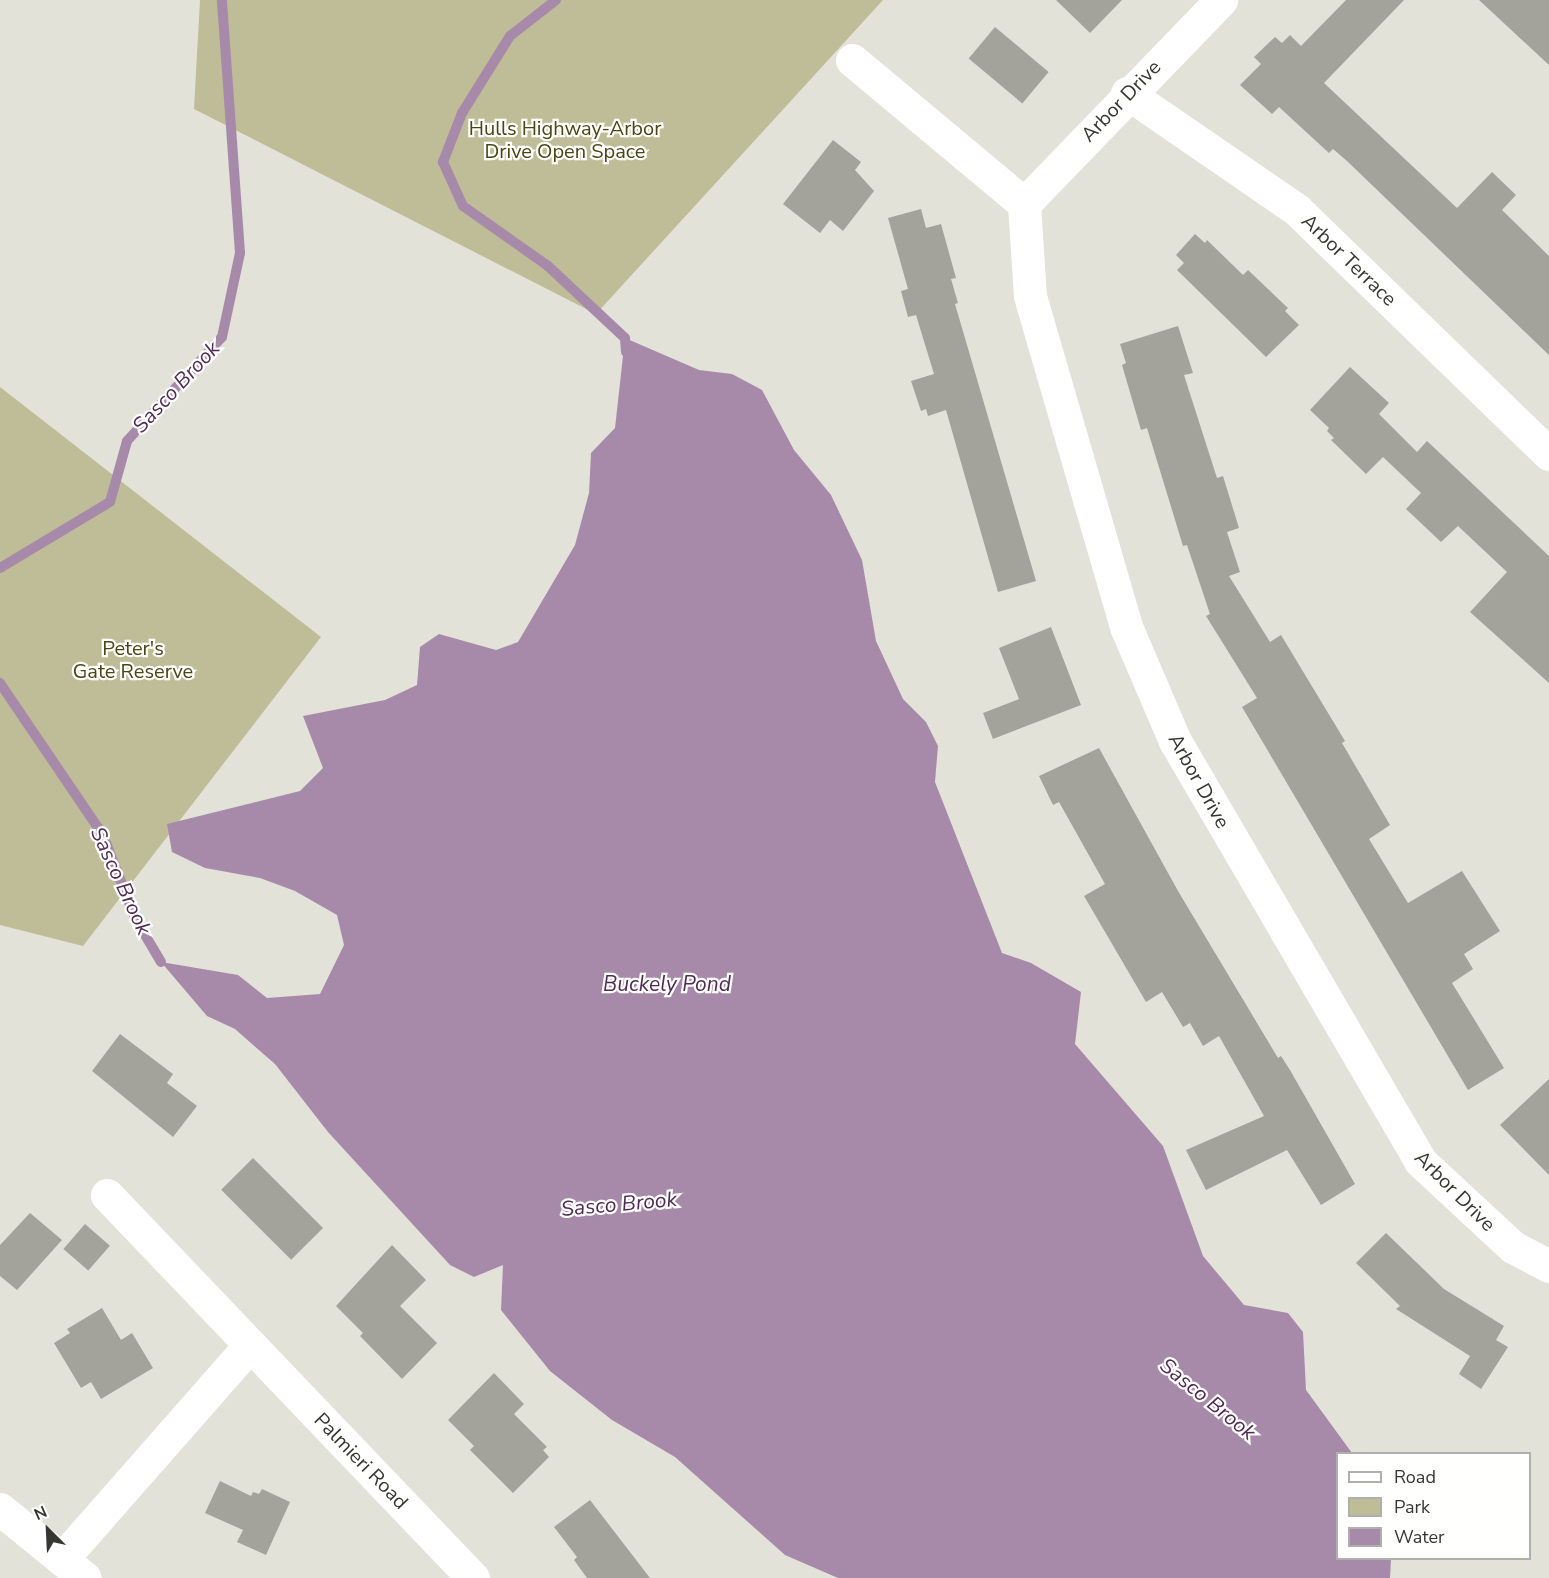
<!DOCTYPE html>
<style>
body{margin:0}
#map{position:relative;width:1549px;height:1578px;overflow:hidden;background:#e2e2d9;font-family:"Nunito Sans",sans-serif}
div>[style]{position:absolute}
.green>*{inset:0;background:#bebd97}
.water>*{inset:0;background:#a78aaa}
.stream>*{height:10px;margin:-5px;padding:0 5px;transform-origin:5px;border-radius:5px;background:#a78aaa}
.building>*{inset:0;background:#a3a39b;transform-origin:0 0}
.street>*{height:33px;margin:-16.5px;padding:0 16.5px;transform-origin:16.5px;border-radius:16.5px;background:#fff}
span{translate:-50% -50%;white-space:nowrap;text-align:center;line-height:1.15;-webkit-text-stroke:4.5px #fffffe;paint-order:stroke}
.street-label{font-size:20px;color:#363632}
.park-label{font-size:20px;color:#494614}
.water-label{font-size:21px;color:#502a56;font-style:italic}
.legend{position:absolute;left:1336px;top:1452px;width:195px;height:108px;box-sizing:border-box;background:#fffffe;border:2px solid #afafac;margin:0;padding:8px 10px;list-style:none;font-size:18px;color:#363632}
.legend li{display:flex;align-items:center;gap:12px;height:30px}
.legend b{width:30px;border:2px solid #afafac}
.north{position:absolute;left:18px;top:1500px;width:60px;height:60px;-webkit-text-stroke:4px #fffffe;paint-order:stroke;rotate:336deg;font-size:16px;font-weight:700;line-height:24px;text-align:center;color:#363632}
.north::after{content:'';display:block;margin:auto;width:21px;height:27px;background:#363632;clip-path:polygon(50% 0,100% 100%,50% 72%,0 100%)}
</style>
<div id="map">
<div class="green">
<i style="clip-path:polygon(200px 0,883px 0,596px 314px,194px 109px)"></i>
<i style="clip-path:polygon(0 387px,321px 637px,83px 946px,0 925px)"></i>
</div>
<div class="water">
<i style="clip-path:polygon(625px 338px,699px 370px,732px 374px,762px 390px,794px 450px,831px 495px,862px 560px,876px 641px,903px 699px,926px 722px,938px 746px,935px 782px,1002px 953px,1031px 963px,1081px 992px,1075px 1044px,1163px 1146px,1203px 1256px,1244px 1305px,1288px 1313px,1303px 1332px,1306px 1390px,1352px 1453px,1338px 1454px,1338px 1558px,1391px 1559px,1390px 1578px,838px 1578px,785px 1555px,675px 1457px,612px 1420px,550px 1371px,501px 1310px,503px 1265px,474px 1277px,450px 1265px,328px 1132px,275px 1064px,235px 1029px,207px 1016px,161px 962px,238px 975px,267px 998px,320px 994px,344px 945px,337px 915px,295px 891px,260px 878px,205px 868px,172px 852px,167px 824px,300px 791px,323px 768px,303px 716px,385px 700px,417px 685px,420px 647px,439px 634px,496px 650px,518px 642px,575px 545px,589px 493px,591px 453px,615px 428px)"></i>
</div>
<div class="stream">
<i style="left:556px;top:0;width:58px;rotate:142deg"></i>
<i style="left:510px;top:36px;width:91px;rotate:121.9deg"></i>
<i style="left:462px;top:113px;width:53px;rotate:111.2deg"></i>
<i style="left:443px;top:162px;width:48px;rotate:65.6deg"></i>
<i style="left:463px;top:206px;width:104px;rotate:35.2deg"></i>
<i style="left:548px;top:266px;width:105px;rotate:43.1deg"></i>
<i style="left:625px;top:338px;width:14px;rotate:86deg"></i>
<i style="left:0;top:568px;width:128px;rotate:-31deg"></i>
<i style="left:110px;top:502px;width:63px;rotate:-74.4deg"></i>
<i style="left:127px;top:441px;width:141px;rotate:-47.6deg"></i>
<i style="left:222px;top:337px;width:86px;rotate:-77.9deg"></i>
<i style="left:240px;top:253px;width:254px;rotate:-94.1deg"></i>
<i style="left:0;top:683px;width:184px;rotate:55.9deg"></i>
<i style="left:103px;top:835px;width:89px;rotate:68.9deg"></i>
<i style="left:135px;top:918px;width:51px;rotate:59.4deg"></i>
</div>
<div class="building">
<i style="clip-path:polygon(1056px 0,1122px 0,1090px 33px)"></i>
<i style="clip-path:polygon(1346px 0,1404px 0,1324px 83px,1457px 208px,1492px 172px,1516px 195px,1502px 210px,1549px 256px,1549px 355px,1347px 161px,1333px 149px,1329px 153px,1279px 107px,1272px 114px,1240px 85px,1261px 64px,1254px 57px,1275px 37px,1282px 43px,1290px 35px,1301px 46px)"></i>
<i style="clip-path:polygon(1479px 0,1549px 0,1549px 65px)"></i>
<i style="left:995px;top:27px;width:70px;height:41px;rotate:40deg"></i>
<i style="clip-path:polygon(833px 140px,861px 162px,855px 170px,874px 191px,843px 231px,830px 220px,820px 233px,783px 204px)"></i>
<i style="clip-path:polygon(921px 209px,926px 228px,941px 224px,956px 278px,951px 279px,958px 303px,955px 304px,1036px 581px,998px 592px,946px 410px,928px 416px,926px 409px,921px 411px,911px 381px,934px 374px,916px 315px,908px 317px,901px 291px,908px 289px,888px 218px)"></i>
<i style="clip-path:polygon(1195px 234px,1205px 243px,1207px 240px,1243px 275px,1248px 270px,1288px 308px,1285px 311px,1299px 325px,1266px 357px,1177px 270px,1184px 263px,1176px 255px)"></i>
<i style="clip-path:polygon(1178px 326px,1193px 373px,1184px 375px,1217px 478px,1223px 476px,1239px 528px,1227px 532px,1240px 572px,1229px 576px,1270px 642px,1281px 635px,1345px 741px,1342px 743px,1390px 825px,1369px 839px,1408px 903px,1462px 871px,1500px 931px,1464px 954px,1473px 969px,1452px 983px,1504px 1068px,1468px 1090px,1242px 707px,1257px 698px,1206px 616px,1210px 614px,1187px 545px,1183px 546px,1147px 428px,1141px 430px,1122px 365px,1126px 363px,1120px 344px)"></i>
<i style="clip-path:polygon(1350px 367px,1389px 403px,1379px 414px,1417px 452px,1427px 441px,1549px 556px,1549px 683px,1470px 612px,1507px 572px,1458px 526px,1441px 542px,1406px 509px,1421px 493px,1383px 457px,1366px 474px,1331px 440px,1334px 438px,1327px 431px,1329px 428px,1310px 410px)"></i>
<i style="clip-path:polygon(1051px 627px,1081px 705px,993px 739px,983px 713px,1019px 699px,999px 648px)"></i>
<i style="clip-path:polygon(1099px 748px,1178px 891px,1278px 1058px,1281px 1056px,1290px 1070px,1355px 1184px,1321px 1205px,1287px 1150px,1206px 1190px,1186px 1150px,1264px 1116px,1219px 1036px,1203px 1046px,1190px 1023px,1183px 1027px,1162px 992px,1146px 1002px,1084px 896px,1105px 884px,1059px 802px,1053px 805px,1039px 776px)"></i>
<i style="clip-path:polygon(120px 1034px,173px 1074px,167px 1083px,197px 1106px,173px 1137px,92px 1071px)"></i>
<i style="clip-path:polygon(1549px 1079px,1549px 1175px,1500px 1125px)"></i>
<i style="left:253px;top:1158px;width:99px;height:45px;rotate:45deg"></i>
<i style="clip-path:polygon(30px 1213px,62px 1240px,17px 1290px,0 1276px,0 1245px)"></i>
<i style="left:85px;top:1224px;width:33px;height:33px;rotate:41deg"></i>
<i style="clip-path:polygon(1386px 1233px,1444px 1289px,1504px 1326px,1496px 1340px,1508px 1347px,1481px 1389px,1459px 1374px,1470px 1356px,1396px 1309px,1400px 1306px,1356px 1263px)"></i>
<i style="clip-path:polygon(392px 1245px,426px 1280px,400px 1306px,437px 1343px,402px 1379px,360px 1336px,363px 1333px,336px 1306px)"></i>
<i style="clip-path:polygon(102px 1308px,121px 1340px,132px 1333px,153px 1368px,101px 1399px,91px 1382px,81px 1388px,54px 1343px,70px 1333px,67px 1329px)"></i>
<i style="clip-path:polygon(494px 1373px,524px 1404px,514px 1414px,547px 1447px,543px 1450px,549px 1457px,513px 1493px,470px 1450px,474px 1446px,448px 1420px)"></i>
<i style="clip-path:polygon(220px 1481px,251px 1496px,253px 1492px,259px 1494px,262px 1489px,290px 1502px,266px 1555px,237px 1542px,243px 1530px,205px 1513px)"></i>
<i style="clip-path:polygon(590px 1500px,650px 1578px,587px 1578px,574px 1560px,577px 1557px,554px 1527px)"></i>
</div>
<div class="street">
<i style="left:852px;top:60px;width:224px;rotate:39.9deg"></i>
<i style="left:1024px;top:204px;width:284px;rotate:-46deg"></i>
<i style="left:1127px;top:93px;width:206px;rotate:34.5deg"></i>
<i style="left:1297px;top:210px;width:351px;rotate:44.1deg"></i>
<i style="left:1024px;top:204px;width:92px;rotate:86.3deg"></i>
<i style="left:1030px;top:296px;width:347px;rotate:73.8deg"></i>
<i style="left:1127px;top:629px;width:122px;rotate:66.8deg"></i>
<i style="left:1175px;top:741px;width:486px;rotate:59.7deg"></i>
<i style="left:1420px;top:1161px;width:127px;rotate:42.8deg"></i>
<i style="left:1513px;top:1247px;width:41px;rotate:27.8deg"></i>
<i style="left:107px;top:1195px;width:530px;rotate:46.3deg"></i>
<i style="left:0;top:1509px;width:109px;rotate:39.1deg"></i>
<i style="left:62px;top:1559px;width:285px;rotate:-48.7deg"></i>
</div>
<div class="street-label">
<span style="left:1121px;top:101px;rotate:-46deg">Arbor Drive</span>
<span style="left:1349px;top:260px;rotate:44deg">Arbor Terrace</span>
<span style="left:1199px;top:781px;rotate:61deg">Arbor Drive</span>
<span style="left:1455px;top:1191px;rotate:45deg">Arbor Drive</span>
<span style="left:361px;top:1461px;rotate:46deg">Palmieri Road</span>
</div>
<div class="park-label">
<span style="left:565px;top:140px">Hulls Highway-Arbor<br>Drive Open Space</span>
<span style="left:133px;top:660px">Peter's<br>Gate Reserve</span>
</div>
<div class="water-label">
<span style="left:176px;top:387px;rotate:-47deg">Sasco Brook</span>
<span style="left:121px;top:881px;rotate:65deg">Sasco Brook</span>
<span style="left:667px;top:984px">Buckely Pond</span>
<span style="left:619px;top:1204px;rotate:-5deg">Sasco Brook</span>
<span style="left:1208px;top:1399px;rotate:39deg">Sasco Brook</span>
</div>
<ul class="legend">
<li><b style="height:8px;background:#fff"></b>Road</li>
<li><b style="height:16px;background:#bebd97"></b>Park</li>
<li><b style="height:16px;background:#a78aaa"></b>Water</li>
</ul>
<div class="north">N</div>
</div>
